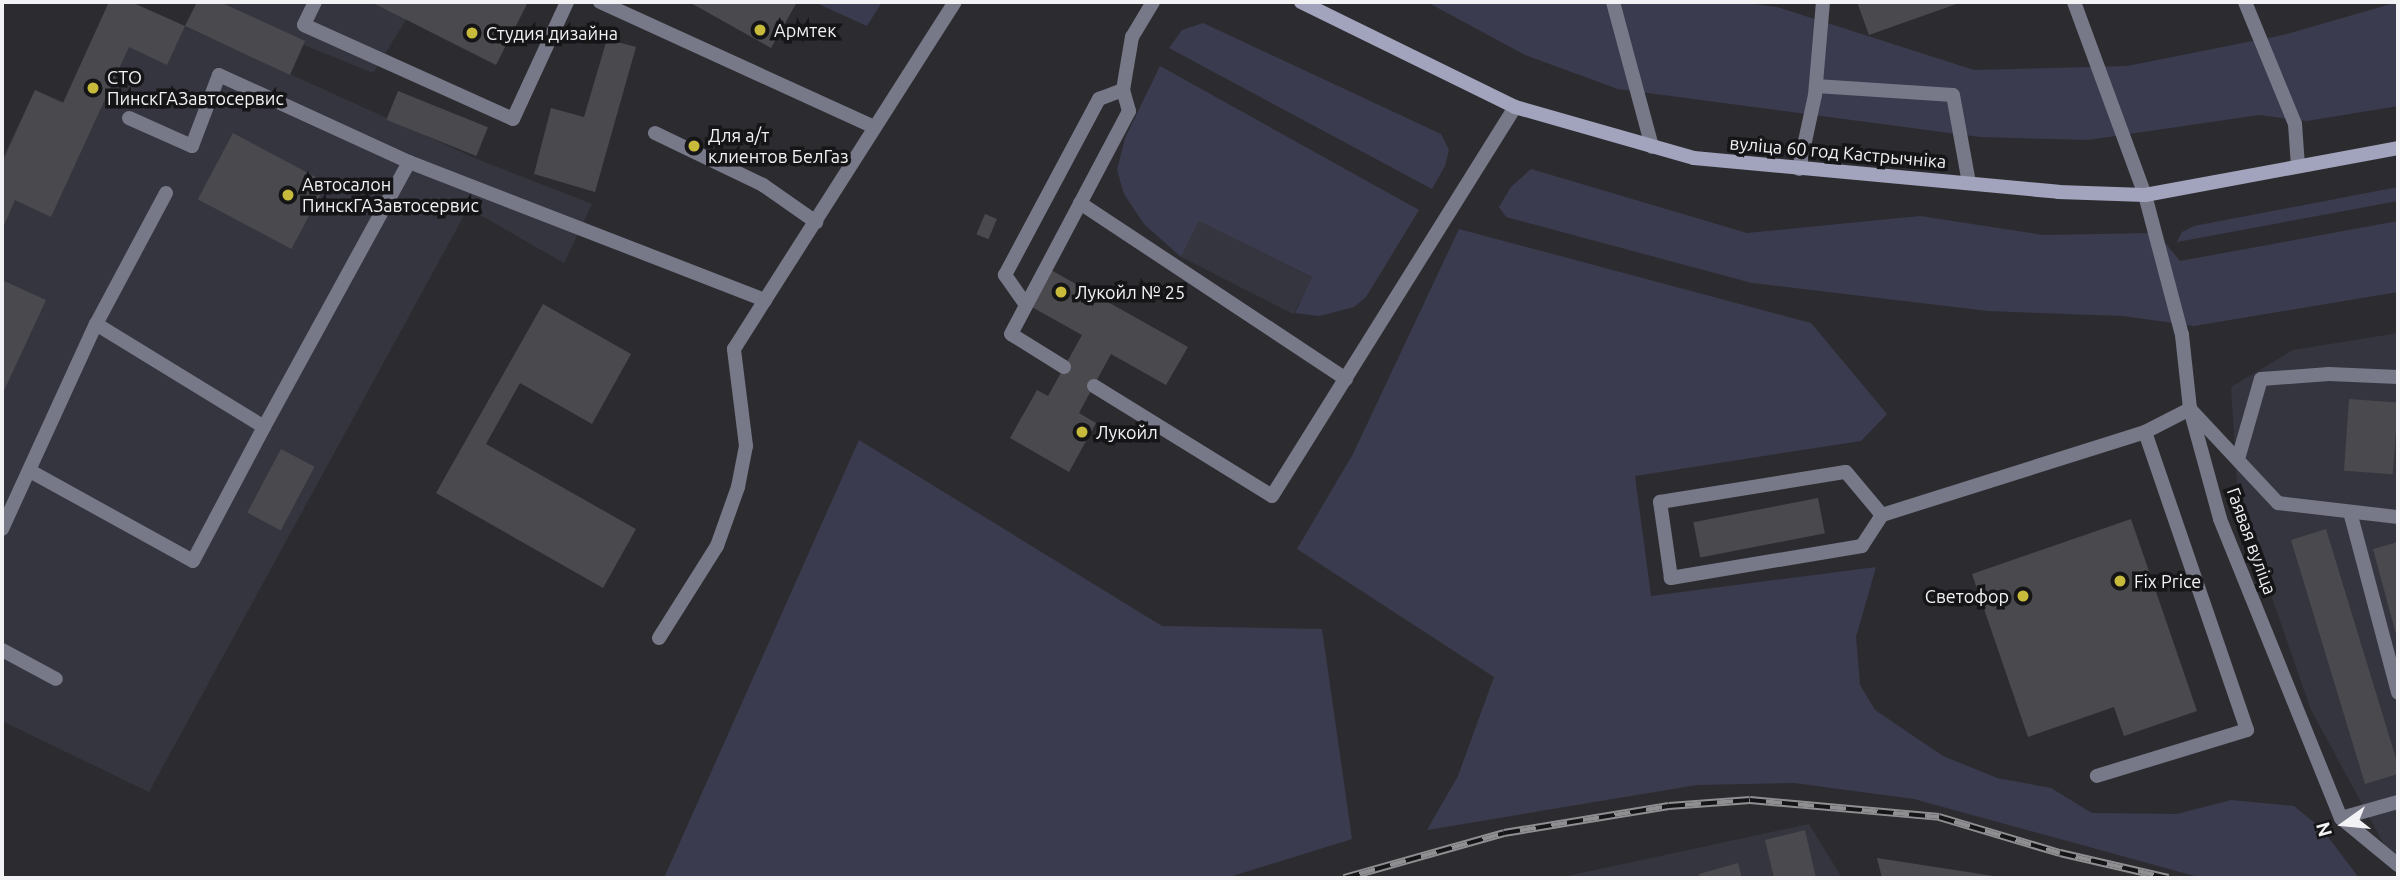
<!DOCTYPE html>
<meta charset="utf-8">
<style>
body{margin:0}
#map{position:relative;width:2400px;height:880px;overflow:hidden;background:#2c2c30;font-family:Ubuntu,sans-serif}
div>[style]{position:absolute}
.built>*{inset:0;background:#35353f;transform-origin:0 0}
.green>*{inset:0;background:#3b3b4f}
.building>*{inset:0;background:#49494e;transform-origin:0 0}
.lane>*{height:14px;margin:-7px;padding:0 7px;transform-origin:7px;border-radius:7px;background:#777888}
.secondary>*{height:14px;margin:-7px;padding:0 7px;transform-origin:7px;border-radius:7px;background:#a2a3bc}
.rail>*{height:8px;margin-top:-4px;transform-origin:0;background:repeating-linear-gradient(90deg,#151517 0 16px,#8f8f92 0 32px);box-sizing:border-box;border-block:2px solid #8f8f92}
.dots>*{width:19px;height:19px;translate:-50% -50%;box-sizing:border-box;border:4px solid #151517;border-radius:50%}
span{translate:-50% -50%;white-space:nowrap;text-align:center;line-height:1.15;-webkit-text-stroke:7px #151517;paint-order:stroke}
.poi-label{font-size:18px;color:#f2f2f4}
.left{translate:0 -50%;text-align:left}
.right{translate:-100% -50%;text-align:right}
.street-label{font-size:18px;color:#f2f2f4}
.frame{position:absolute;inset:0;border:4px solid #f2f2f4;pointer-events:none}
.north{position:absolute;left:2309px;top:789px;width:70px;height:70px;-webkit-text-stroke:5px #151517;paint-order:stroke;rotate:255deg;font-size:19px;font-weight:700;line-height:28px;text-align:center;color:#f2f2f4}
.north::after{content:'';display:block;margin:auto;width:24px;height:32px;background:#f2f2f4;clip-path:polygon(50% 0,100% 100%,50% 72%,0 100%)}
</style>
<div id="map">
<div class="built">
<i style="clip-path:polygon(109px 2px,131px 2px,477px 159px,592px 204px,564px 263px,468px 208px,149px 792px,2px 721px,2px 159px,35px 90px,64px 102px)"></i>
<i style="clip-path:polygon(199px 2px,417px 2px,373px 73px)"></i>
<i style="left:1199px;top:220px;width:127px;height:41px;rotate:27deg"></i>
<i style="clip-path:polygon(2398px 333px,2398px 870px,2311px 710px,2238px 500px,2231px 387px,2293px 350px)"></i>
<i style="clip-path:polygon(1809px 824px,1842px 878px,1558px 878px)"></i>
</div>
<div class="green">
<i style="clip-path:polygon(814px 2px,882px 2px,867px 26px)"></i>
<i style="clip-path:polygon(1427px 2px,1739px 2px,1777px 7px,1974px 70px,2127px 66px,2283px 35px,2398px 2px,2398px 106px,2307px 121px,2259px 115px,2088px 140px,1980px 137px,1618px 89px,1525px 55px)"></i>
<i style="clip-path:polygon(1203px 23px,1441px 134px,1449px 150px,1445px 166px,1432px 189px,1169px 48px,1182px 30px)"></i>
<i style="clip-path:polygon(1160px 66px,1419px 210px,1366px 297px,1354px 307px,1319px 316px,1295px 313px,1312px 277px,1199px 221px,1181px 257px,1144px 224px,1124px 194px,1117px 170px,1125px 138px)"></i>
<i style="clip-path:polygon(1531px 169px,1747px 233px,1920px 216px,2043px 235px,2157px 233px,2180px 261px,2398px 221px,2398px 292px,2194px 326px,2123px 316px,1988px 311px,1752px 283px,1506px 217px,1499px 207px,1511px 187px)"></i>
<i style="clip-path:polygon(2398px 187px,2398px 201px,2177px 242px,2182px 232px,2194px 226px)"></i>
<i style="clip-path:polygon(1459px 229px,1811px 323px,1887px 414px,1861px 441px,1635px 476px,1651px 596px,1876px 567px,1856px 637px,1860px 685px,1875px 710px,1943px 756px,1997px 778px,2051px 788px,2092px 813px,2177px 814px,2231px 800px,2294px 806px,2322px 829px,2359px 878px,2202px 878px,1914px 799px,1794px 783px,1697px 785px,1427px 830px,1458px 776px,1494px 677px,1297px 549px,1353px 454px)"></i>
<i style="clip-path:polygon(859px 440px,1162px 626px,1322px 629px,1352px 839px,1226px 878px,664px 878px)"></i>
</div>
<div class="building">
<i style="clip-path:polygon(109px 2px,131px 2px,185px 26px,167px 65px,129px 47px,51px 217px,15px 200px,2px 230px,2px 163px,35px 90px,63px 103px)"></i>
<i style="clip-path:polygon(197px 2px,220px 2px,305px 41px,290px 75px,185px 26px)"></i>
<i style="clip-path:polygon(371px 2px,528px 2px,496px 65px)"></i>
<i style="clip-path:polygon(689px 2px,797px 2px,771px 48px)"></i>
<i style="clip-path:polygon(1857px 2px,1962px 2px,1869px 35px)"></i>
<i style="clip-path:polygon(607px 39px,636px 47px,595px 192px,534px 174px,551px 108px,584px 117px)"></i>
<i style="left:398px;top:91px;width:97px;height:31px;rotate:22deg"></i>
<i style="left:233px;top:133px;width:106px;height:75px;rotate:28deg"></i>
<i style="left:985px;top:214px;width:13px;height:22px;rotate:23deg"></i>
<i style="clip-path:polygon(1051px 270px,1188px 347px,1166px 385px,1111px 354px,1079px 413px,1096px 423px,1069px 472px,1010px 438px,1037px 390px,1048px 396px,1082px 335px,1030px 306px)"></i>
<i style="clip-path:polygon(2px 280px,46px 300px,2px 395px)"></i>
<i style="clip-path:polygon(543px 304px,631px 354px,592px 424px,520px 383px,486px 444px,636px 529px,603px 588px,436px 493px)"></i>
<i style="left:2349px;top:399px;width:49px;height:72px;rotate:4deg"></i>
<i style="left:281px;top:449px;width:38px;height:72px;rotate:28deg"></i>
<i style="left:1818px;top:498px;width:36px;height:127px;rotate:79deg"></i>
<i style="clip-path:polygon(2131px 519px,2197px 711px,2124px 736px,2114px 707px,2028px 737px,1972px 574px)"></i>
<i style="clip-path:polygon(2326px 529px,2398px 765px,2398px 774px,2365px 784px,2291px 540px)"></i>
<i style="clip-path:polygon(2398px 542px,2398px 638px,2397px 638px,2373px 549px)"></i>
<i style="clip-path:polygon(1805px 830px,1816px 878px,1774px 878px,1765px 840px)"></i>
<i style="clip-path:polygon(1877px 858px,2000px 877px,2000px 878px,1882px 878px)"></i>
<i style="clip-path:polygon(1738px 863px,1742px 878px,1700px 878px,1699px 874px)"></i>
</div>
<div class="lane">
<i style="left:315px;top:2px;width:25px;rotate:116deg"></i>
<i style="left:304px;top:25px;width:229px;rotate:24.2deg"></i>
<i style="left:513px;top:119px;width:129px;rotate:-65.2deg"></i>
<i style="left:600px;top:2px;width:301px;rotate:24.5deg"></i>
<i style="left:1613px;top:2px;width:150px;rotate:74.9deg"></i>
<i style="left:2074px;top:2px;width:206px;rotate:69.8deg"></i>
<i style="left:2145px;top:195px;width:145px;rotate:75.2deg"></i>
<i style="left:2182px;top:335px;width:74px;rotate:83.8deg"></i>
<i style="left:2190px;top:409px;width:114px;rotate:74.7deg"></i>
<i style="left:2220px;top:519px;width:323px;rotate:68deg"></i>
<i style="left:2341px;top:818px;width:74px;rotate:39.5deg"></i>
<i style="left:2245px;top:2px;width:132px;rotate:67.7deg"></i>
<i style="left:2295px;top:124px;width:42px;rotate:85.9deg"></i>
<i style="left:1816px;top:86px;width:137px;rotate:3.8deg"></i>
<i style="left:1953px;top:95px;width:89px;rotate:79.7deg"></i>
<i style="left:129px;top:118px;width:69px;rotate:24deg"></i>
<i style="left:192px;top:146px;width:76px;rotate:-69.2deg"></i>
<i style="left:219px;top:75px;width:209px;rotate:24.6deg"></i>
<i style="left:409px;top:162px;width:382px;rotate:21.2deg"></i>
<i style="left:765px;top:300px;width:353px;rotate:-57.5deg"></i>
<i style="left:655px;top:133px;width:120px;rotate:25.7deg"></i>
<i style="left:763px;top:185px;width:65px;rotate:34.9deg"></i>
<i style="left:1799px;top:169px;width:76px;rotate:-77.8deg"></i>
<i style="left:1815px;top:95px;width:93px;rotate:-85.1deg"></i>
<i style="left:166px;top:193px;width:149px;rotate:118.1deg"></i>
<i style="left:96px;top:324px;width:197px;rotate:31.5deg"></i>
<i style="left:264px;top:427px;width:302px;rotate:-61.3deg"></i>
<i style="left:1080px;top:203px;width:319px;rotate:33.5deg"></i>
<i style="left:1026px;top:305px;width:37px;rotate:-125deg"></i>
<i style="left:1005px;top:275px;width:200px;rotate:-61.9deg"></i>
<i style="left:1099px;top:99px;width:26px;rotate:-21deg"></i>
<i style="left:1064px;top:367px;width:62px;rotate:-148.1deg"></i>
<i style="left:1011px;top:334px;width:252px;rotate:-62.1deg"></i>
<i style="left:1129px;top:111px;width:22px;rotate:-106deg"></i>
<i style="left:1123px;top:90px;width:54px;rotate:-80.4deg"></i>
<i style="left:1132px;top:37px;width:41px;rotate:-59deg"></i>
<i style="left:1094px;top:386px;width:209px;rotate:31.7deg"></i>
<i style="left:1272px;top:496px;width:459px;rotate:-58deg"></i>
<i style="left:2145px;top:432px;width:51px;rotate:-27.1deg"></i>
<i style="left:2190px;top:409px;width:129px;rotate:46.9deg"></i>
<i style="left:2278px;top:503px;width:121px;rotate:6.7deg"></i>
<i style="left:2238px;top:459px;width:83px;rotate:-74deg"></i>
<i style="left:2261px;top:379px;width:68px;rotate:-4.2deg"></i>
<i style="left:2329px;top:374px;width:69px;rotate:2.5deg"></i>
<i style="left:30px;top:471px;width:186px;rotate:28.9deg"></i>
<i style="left:193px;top:561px;width:152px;rotate:-62.1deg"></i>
<i style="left:2350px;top:512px;width:187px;rotate:75.1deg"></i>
<i style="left:1882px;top:515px;width:37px;rotate:123deg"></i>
<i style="left:1862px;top:546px;width:194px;rotate:170.5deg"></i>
<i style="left:1671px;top:578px;width:77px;rotate:-98.2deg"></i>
<i style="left:1660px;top:502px;width:188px;rotate:-9.2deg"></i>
<i style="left:1846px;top:472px;width:56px;rotate:50.1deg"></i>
<i style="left:1882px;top:515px;width:276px;rotate:-17.5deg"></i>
<i style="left:2145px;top:432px;width:315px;rotate:71.1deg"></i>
<i style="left:2247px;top:730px;width:157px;rotate:163deg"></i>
<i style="left:2px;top:529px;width:226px;rotate:-65.4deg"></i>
<i style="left:659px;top:638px;width:109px;rotate:-57.8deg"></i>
<i style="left:717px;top:546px;width:63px;rotate:-70.4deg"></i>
<i style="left:738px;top:487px;width:42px;rotate:-79deg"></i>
<i style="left:746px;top:446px;width:98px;rotate:-97.1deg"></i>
<i style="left:734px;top:349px;width:58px;rotate:-57.7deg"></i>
<i style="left:2px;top:650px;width:61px;rotate:28.2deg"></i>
<i style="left:2341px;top:818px;width:59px;rotate:-15.7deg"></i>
</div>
<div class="secondary">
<i style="left:1301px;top:2px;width:238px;rotate:26.1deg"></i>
<i style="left:1515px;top:107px;width:186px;rotate:15.9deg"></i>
<i style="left:1694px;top:158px;width:366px;rotate:5.3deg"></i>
<i style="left:2058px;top:192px;width:87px;rotate:2deg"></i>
<i style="left:2145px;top:195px;width:257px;rotate:-10.5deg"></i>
</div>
<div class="rail">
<i style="left:1344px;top:878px;width:166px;rotate:-15.7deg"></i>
<i style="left:1504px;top:833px;width:167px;rotate:-9.3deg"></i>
<i style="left:1669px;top:806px;width:81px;rotate:-4.2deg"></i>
<i style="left:1750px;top:800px;width:190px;rotate:5.1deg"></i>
<i style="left:1939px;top:817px;width:126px;rotate:16.6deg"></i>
<i style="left:2060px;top:853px;width:111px;rotate:13deg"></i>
</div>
<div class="dots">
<i style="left:760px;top:30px;background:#c8bb3b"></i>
<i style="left:472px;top:33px;background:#c8bb3b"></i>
<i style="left:93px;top:88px;background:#c8bb3b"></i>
<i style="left:694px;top:146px;background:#c8bb3b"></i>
<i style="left:288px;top:195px;background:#c8bb3b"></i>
<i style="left:1061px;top:292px;background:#c8bb3b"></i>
<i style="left:1082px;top:432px;background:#c8bb3b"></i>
<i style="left:2120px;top:581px;background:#c8bb3b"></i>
<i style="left:2023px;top:596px;background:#c8bb3b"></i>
</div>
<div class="poi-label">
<span class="left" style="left:774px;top:30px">Армтек</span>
<span class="left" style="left:486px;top:33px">Студия дизайна</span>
<span class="left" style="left:107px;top:88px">СТО<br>ПинскГАЗавтосервис</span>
<span class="left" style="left:708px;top:146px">Для а/т<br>клиентов БелГаз</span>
<span class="left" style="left:302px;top:195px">Автосалон<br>ПинскГАЗавтосервис</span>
<span class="left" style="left:1075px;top:292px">Лукойл № 25</span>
<span class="left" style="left:1096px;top:432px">Лукойл</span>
<span class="left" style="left:2134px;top:581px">Fix Price</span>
<span class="right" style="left:2009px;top:596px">Светофор</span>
</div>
<div class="street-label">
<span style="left:1838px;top:152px;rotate:5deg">вуліца 60 год Кастрычніка</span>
<span style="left:2252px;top:541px;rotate:70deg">Гаявая вуліца</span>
</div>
<div class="frame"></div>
<div class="north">N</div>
</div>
